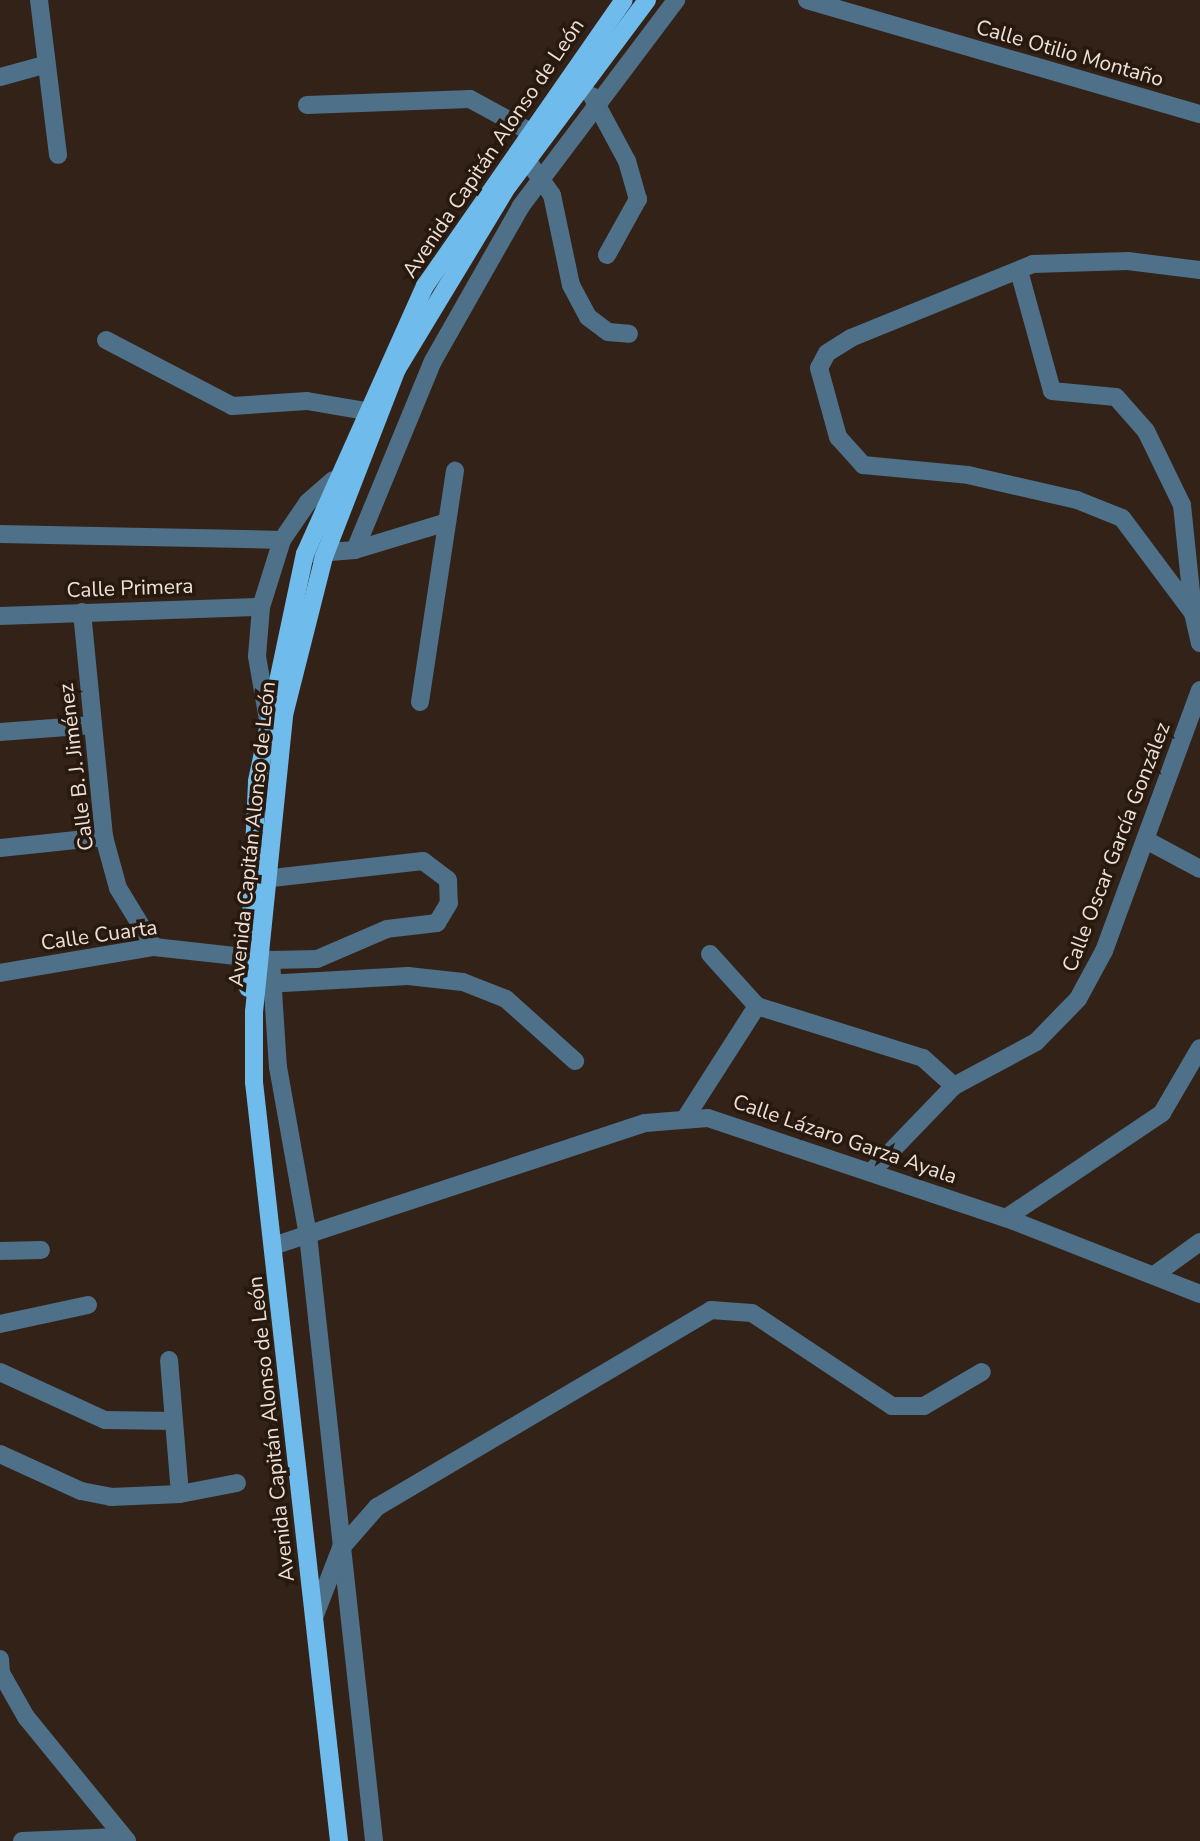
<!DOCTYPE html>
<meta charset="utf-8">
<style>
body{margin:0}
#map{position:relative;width:1200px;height:1841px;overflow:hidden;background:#322218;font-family:"Nunito Sans",sans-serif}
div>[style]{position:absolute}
.minor>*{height:18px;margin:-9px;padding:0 9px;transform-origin:9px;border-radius:9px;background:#4e7088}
.major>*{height:18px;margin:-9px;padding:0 9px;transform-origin:9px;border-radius:9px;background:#6fbbec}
span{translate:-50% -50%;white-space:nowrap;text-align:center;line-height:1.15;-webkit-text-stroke:7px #28190e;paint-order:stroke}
.street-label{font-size:21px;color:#ece1da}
</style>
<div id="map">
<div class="minor">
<i style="left:39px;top:0;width:156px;rotate:83deg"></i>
<i style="left:807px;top:0;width:409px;rotate:16.2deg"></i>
<i style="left:0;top:77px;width:46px;rotate:-15.3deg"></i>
<i style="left:592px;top:96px;width:74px;rotate:61.7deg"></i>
<i style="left:627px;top:161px;width:40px;rotate:74deg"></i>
<i style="left:638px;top:199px;width:64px;rotate:119deg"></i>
<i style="left:307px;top:105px;width:163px;rotate:-2.1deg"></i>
<i style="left:470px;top:99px;width:67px;rotate:28.5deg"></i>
<i style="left:527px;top:160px;width:43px;rotate:54.5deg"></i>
<i style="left:552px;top:195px;width:92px;rotate:78.1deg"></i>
<i style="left:571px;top:285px;width:36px;rotate:62deg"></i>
<i style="left:588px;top:317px;width:25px;rotate:37deg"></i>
<i style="left:608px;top:332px;width:21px;rotate:5deg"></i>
<i style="left:1200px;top:270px;width:73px;rotate:-172.9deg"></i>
<i style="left:1128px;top:261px;width:95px;rotate:178.2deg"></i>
<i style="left:1033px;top:264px;width:196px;rotate:157.9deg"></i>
<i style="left:851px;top:338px;width:28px;rotate:148deg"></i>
<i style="left:827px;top:353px;width:17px;rotate:118deg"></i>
<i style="left:819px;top:368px;width:72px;rotate:74.6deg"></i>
<i style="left:838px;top:437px;width:38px;rotate:48deg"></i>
<i style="left:863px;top:465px;width:105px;rotate:5.4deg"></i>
<i style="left:968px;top:475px;width:112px;rotate:12.9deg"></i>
<i style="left:1077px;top:500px;width:48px;rotate:21.8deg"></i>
<i style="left:1122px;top:518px;width:119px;rotate:53.2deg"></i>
<i style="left:1193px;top:613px;width:31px;rotate:77deg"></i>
<i style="left:1019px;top:271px;width:124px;rotate:74.6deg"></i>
<i style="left:1052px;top:391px;width:64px;rotate:5.4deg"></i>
<i style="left:1116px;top:397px;width:45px;rotate:48.6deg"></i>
<i style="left:1146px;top:431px;width:82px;rotate:64.1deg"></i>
<i style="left:1182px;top:505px;width:108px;rotate:84.1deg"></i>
<i style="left:106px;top:340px;width:142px;rotate:27.6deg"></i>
<i style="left:232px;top:406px;width:75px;rotate:-3.8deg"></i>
<i style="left:307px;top:401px;width:72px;rotate:9.6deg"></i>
<i style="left:0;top:534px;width:282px;rotate:1.2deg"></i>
<i style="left:355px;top:550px;width:204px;rotate:-67.6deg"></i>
<i style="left:433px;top:361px;width:178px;rotate:-60.4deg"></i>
<i style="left:521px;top:206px;width:258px;rotate:-53deg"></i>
<i style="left:305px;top:554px;width:50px;rotate:-4.6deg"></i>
<i style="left:355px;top:550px;width:96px;rotate:-16.9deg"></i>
<i style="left:82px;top:612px;width:226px;rotate:84.4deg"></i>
<i style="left:104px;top:837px;width:53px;rotate:74.6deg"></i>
<i style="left:118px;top:888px;width:69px;rotate:58.6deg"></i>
<i style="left:0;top:616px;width:261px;rotate:-2deg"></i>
<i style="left:420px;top:702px;width:234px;rotate:-81.4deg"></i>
<i style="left:268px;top:720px;width:65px;rotate:-99.8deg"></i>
<i style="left:257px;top:656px;width:49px;rotate:-85.3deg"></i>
<i style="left:261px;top:607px;width:70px;rotate:-72.6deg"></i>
<i style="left:282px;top:540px;width:46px;rotate:-55.6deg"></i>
<i style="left:308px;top:502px;width:33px;rotate:-41deg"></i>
<i style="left:0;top:732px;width:93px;rotate:-4.3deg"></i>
<i style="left:1146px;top:840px;width:61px;rotate:28.2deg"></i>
<i style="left:0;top:848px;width:105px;rotate:-6deg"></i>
<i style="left:254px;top:880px;width:170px;rotate:-6.4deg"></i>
<i style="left:423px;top:861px;width:31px;rotate:37deg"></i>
<i style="left:448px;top:880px;width:23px;rotate:88deg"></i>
<i style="left:449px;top:903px;width:23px;rotate:121deg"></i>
<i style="left:437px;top:923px;width:50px;rotate:173.2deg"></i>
<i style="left:387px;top:929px;width:76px;rotate:156.8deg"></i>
<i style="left:317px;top:959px;width:46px;rotate:178.8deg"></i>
<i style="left:710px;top:954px;width:70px;rotate:47.9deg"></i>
<i style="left:757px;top:1006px;width:174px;rotate:17.4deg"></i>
<i style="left:923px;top:1058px;width:42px;rotate:42.1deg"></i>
<i style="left:0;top:973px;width:156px;rotate:-9.6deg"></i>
<i style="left:154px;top:947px;width:118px;rotate:6.3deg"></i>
<i style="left:271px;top:960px;width:107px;rotate:86.3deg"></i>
<i style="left:278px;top:1067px;width:171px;rotate:79.9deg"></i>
<i style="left:308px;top:1235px;width:610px;rotate:83.78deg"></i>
<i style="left:266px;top:984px;width:142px;rotate:-3.2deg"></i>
<i style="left:408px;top:976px;width:55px;rotate:6.2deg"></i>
<i style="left:463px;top:982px;width:46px;rotate:21.6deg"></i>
<i style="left:506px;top:999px;width:93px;rotate:41.9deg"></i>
<i style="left:686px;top:1117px;width:132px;rotate:-57.4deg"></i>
<i style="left:872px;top:1171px;width:118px;rotate:-46deg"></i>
<i style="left:954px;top:1086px;width:93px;rotate:-28.2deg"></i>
<i style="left:1036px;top:1042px;width:60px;rotate:-45.7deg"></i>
<i style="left:1078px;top:999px;width:55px;rotate:-61.6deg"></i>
<i style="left:1104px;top:951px;width:278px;rotate:-69.8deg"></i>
<i style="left:1006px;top:1218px;width:188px;rotate:-33.9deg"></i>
<i style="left:1162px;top:1113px;width:75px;rotate:-59.7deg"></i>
<i style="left:273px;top:1246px;width:392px;rotate:-18.3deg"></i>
<i style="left:645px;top:1123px;width:63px;rotate:-4.5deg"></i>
<i style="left:708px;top:1118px;width:314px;rotate:18.6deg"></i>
<i style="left:1006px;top:1218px;width:208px;rotate:21.4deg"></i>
<i style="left:0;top:1251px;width:41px;rotate:-1.4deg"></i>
<i style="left:1157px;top:1273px;width:53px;rotate:-35.8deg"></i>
<i style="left:0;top:1324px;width:90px;rotate:-12.2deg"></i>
<i style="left:169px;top:1360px;width:134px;rotate:85.3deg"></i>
<i style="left:0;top:1372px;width:115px;rotate:24.6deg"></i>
<i style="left:105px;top:1420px;width:68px;rotate:0.8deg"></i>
<i style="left:0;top:1454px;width:89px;rotate:24.6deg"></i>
<i style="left:81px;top:1491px;width:31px;rotate:11deg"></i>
<i style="left:111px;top:1497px;width:69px;rotate:-2.5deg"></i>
<i style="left:180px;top:1494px;width:58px;rotate:-10.9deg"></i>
<i style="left:315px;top:1615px;width:72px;rotate:-68.8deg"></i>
<i style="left:341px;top:1548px;width:55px;rotate:-48.7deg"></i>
<i style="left:377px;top:1507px;width:388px;rotate:-30.5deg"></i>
<i style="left:711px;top:1310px;width:41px;rotate:4.2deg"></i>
<i style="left:752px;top:1313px;width:168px;rotate:33.6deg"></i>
<i style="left:892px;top:1406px;width:32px"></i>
<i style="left:924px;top:1406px;width:67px;rotate:-30.4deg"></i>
<i style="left:0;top:1659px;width:14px;rotate:86deg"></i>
<i style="left:1px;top:1673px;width:51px;rotate:60.4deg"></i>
<i style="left:26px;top:1717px;width:160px;rotate:50.8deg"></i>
<i style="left:22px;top:1841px;width:97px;rotate:-2.4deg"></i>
</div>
<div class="major">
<i style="left:248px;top:988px;width:207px;rotate:-87.5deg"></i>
<i style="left:257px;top:781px;width:232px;rotate:-78.1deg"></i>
<i style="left:305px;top:554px;width:294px;rotate:-65.9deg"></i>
<i style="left:425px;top:286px;width:348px;rotate:-55.2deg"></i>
<i style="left:339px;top:1841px;width:764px;rotate:-96.39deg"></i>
<i style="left:254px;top:1082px;width:70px;rotate:-90deg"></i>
<i style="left:254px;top:1012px;width:299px;rotate:-84.2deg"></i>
<i style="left:284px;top:715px;width:163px;rotate:-75.8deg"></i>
<i style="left:324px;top:557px;width:202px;rotate:-68.8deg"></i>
<i style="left:397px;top:369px;width:214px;rotate:-58.8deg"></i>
<i style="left:508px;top:186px;width:232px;rotate:-53.2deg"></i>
</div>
<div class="street-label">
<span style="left:1070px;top:53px;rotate:16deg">Calle Otilio Montaño</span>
<span style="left:493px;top:148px;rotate:-56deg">Avenida Capitán Alonso de León</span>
<span style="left:130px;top:588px;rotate:-2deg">Calle Primera</span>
<span style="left:76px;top:767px;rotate:-97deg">Calle B. J. Jiménez</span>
<span style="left:252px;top:834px;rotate:-84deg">Avenida Capitán Alonso de León</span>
<span style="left:1116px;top:847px;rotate:-69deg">Calle Oscar García González</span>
<span style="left:99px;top:935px;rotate:-8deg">Calle Cuarta</span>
<span style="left:845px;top:1139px;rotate:19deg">Calle Lázaro Garza Ayala</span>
<span style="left:271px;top:1429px;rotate:-96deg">Avenida Capitán Alonso de León</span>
</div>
</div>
